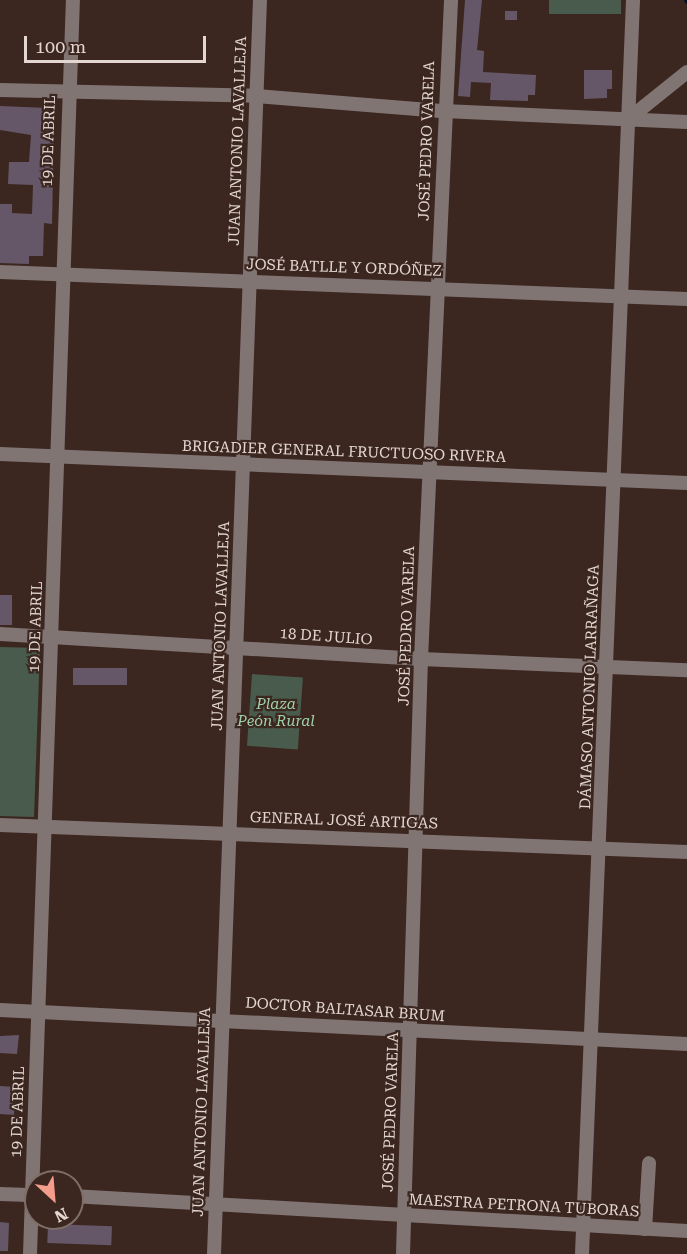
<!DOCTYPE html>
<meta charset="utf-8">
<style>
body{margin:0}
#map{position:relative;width:687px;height:1254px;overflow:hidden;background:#3b2720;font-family:"Roboto Serif",serif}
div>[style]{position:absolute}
.green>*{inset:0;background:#485b4c;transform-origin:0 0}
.stream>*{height:4px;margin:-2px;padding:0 2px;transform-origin:2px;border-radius:2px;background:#061226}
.building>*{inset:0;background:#665768;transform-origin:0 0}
.minor>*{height:14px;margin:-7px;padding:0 7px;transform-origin:7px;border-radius:7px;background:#817574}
span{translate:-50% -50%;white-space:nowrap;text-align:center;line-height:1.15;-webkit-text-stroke:4.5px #3b2720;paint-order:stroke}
.street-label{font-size:15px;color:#e4d7d2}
.park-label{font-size:15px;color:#9fd1aa;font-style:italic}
.north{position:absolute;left:24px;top:1170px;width:60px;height:60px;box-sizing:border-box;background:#3b2720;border:2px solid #7f6d67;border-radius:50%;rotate:154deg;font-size:16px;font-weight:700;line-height:24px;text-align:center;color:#e4d7d2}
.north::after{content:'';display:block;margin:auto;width:21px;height:27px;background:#f49d8c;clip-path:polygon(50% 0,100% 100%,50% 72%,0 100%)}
.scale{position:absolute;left:24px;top:36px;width:182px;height:27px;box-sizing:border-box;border:3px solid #e4d7d2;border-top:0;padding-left:8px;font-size:18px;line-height:21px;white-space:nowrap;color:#e4d7d2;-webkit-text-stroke:4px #3b2720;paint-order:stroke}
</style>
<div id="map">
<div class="green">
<i style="left:549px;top:0;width:72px;height:14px"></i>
<i style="clip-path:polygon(0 647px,40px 648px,34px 817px,0 816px)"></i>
<i style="left:252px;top:674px;width:51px;height:72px;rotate:4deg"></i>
</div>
<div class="stream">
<i style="left:686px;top:0;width:2px;rotate:63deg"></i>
</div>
<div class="building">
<i style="clip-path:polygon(465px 0,482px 0,477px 50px,484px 51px,483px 72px,536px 75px,535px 95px,528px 95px,528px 101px,490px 100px,491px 83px,471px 82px,470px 97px,458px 96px)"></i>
<i style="left:505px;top:11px;width:12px;height:9px"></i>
<i style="clip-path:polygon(584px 70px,612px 70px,612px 89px,607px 89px,607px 98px,584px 99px)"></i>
<i style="clip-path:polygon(0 106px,48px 108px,47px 129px,54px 129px,52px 224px,44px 223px,43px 256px,29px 256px,29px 264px,0 263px,0 204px,12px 204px,12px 213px,32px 214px,33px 185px,8px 184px,9px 162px,29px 162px,31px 135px,0 130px)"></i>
<i style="left:0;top:595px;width:12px;height:30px"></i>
<i style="left:73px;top:668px;width:54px;height:17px"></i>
<i style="clip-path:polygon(19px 1035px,17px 1054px,0 1053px,0 1036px)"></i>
<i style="left:0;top:1086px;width:16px;height:28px;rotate:4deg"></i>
<i style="clip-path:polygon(0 1222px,9px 1223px,8px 1251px,0 1251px)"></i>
<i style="left:48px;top:1224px;width:64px;height:19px;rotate:2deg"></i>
</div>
<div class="minor">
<i style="left:0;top:90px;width:256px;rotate:1.3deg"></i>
<i style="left:256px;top:96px;width:189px;rotate:4.6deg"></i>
<i style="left:444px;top:111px;width:243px;rotate:2.6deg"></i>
<i style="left:626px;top:121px;width:78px;rotate:-38.8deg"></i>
<i style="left:0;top:272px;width:688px;rotate:2.25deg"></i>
<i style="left:0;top:454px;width:688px;rotate:2.42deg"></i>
<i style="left:0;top:634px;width:422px;rotate:3.4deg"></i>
<i style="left:421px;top:659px;width:266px;rotate:2.4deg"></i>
<i style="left:0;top:825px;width:688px;rotate:2.25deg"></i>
<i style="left:0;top:1010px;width:688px;rotate:2.83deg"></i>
<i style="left:0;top:1194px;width:36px;rotate:2deg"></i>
<i style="left:72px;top:1196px;width:616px;rotate:3.26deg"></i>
<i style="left:645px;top:1229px;width:66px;rotate:-86.5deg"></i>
<i style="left:30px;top:1254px;width:1255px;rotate:-88.04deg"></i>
<i style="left:214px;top:1254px;width:1255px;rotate:-87.9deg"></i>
<i style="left:403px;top:1254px;width:595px;rotate:-88.27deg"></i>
<i style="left:421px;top:659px;width:660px;rotate:-87.39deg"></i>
<i style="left:582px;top:1254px;width:1255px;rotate:-87.67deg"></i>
</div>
<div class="street-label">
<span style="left:49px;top:141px;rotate:-88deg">19 DE ABRIL</span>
<span style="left:238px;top:141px;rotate:-88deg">JUAN ANTONIO LAVALLEJA</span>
<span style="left:427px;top:141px;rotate:-88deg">JOSÉ PEDRO VARELA</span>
<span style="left:344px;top:268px;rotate:2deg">JOSÉ BATLLE Y ORDÓÑEZ</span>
<span style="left:344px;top:452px;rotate:2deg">BRIGADIER GENERAL FRUCTUOSO RIVERA</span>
<span style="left:221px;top:626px;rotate:-88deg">JUAN ANTONIO LAVALLEJA</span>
<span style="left:407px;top:626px;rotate:-88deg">JOSÉ PEDRO VARELA</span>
<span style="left:36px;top:627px;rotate:-88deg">19 DE ABRIL</span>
<span style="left:326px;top:637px;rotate:4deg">18 DE JULIO</span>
<span style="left:590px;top:687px;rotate:-88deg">DÁMASO ANTONIO LARRAÑAGA</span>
<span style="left:344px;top:821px;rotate:2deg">GENERAL JOSÉ ARTIGAS</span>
<span style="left:345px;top:1010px;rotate:4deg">DOCTOR BALTASAR BRUM</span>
<span style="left:18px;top:1112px;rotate:-88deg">19 DE ABRIL</span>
<span style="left:202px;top:1112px;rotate:-88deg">JUAN ANTONIO LAVALLEJA</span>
<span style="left:391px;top:1112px;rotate:-88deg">JOSÉ PEDRO VARELA</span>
<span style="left:524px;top:1206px;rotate:3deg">MAESTRA PETRONA TUBORAS</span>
</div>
<div class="park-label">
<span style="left:276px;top:713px">Plaza<br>Peón Rural</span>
</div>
<div class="north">N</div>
<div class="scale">100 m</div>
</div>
